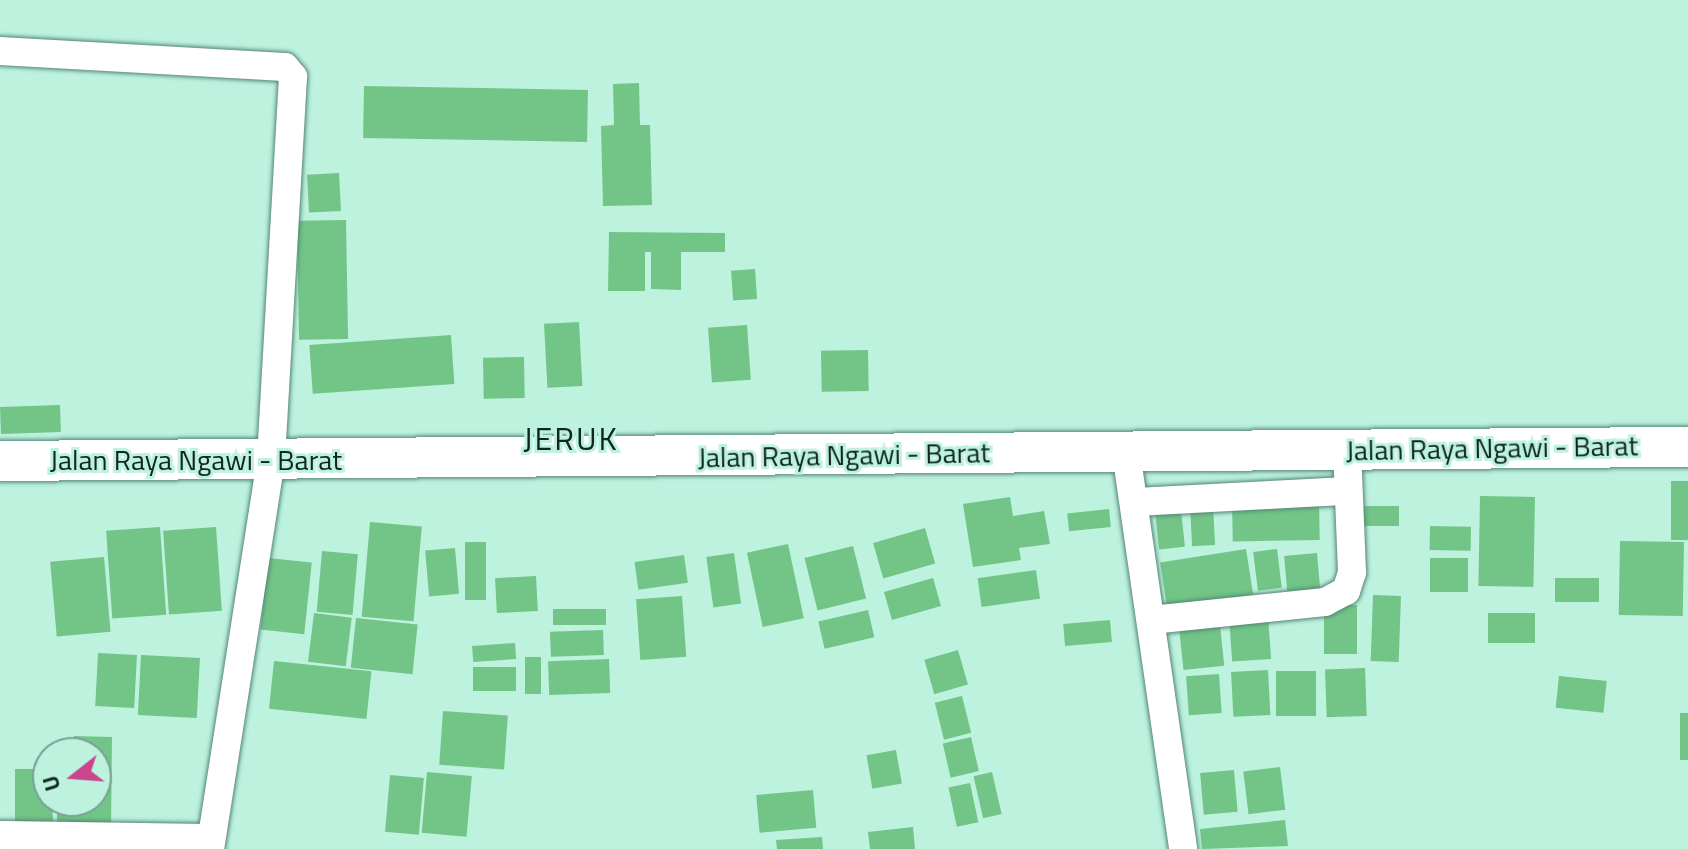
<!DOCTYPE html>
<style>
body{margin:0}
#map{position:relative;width:1688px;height:849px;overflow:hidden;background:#bdf2df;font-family:"Titillium Web",sans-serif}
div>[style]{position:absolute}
.building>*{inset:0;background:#72c587;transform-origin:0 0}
.roads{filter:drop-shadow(0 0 2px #548675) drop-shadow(0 0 2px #548675)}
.street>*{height:28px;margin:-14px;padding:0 14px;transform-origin:14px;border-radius:14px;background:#fff}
.secondary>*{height:40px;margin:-20px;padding:0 20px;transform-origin:20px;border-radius:20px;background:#fff}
span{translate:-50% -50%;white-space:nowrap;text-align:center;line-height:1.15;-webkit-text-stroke:6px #bdf2df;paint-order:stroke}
.street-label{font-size:28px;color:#122620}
.quarter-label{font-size:32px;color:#122620;letter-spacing:2px}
.north{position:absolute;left:32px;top:737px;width:80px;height:80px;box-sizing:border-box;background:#bdf2df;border:2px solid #79a093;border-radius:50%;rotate:253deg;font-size:22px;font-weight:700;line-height:32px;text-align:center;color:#122620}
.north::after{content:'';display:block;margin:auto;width:28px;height:36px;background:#c9468c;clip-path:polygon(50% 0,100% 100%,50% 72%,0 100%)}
</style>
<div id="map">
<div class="building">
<i style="clip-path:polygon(639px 83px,640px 125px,650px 125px,652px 205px,603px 206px,601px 126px,614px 125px,613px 84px)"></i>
<i style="left:364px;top:86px;width:224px;height:52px;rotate:1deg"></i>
<i style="left:339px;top:173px;width:38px;height:32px;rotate:87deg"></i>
<i style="left:346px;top:220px;width:119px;height:49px;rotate:89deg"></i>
<i style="clip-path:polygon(609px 232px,725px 233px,725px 252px,681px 252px,681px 290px,651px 289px,651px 252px,645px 252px,645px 291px,608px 291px)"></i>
<i style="left:755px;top:269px;width:30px;height:24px;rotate:86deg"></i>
<i style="left:579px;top:322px;width:64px;height:35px;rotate:87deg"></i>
<i style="left:747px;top:325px;width:55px;height:39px;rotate:86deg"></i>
<i style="left:451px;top:335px;width:49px;height:142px;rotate:86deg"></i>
<i style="left:868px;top:350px;width:41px;height:47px;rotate:89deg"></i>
<i style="left:524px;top:357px;width:41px;height:41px;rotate:89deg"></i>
<i style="left:60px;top:405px;width:27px;height:60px;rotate:88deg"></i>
<i style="left:1671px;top:481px;width:17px;height:59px"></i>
<i style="left:1480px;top:496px;width:55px;height:90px;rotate:1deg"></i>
<i style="clip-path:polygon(1010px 497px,1013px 516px,1044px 511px,1050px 544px,1019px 548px,1021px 560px,973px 567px,963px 504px)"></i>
<i style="left:1319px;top:498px;width:42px;height:87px;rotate:89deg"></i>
<i style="left:1180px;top:500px;width:47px;height:26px;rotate:84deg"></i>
<i style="left:1213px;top:505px;width:40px;height:23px;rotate:87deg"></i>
<i style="left:1352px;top:506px;width:47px;height:20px"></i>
<i style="left:1109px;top:509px;width:18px;height:42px;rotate:84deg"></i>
<i style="left:370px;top:522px;width:52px;height:95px;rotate:5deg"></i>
<i style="left:1430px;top:526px;width:41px;height:24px;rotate:1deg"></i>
<i style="left:160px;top:527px;width:88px;height:54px;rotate:86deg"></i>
<i style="left:216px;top:527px;width:84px;height:53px;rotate:86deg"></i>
<i style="left:925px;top:528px;width:37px;height:54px;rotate:74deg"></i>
<i style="left:1620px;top:541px;width:64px;height:74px;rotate:1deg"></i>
<i style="left:465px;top:542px;width:21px;height:58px"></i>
<i style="left:788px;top:544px;width:76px;height:42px;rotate:78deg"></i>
<i style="left:853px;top:546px;width:54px;height:50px;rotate:76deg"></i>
<i style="left:455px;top:548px;width:46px;height:30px;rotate:85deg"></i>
<i style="left:1246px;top:549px;width:46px;height:87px;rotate:81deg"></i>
<i style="left:1277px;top:549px;width:39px;height:24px;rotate:83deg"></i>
<i style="left:322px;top:551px;width:36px;height:61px;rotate:5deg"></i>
<i style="left:734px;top:553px;width:51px;height:28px;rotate:82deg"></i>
<i style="left:1317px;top:553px;width:36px;height:33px;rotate:85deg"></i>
<i style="left:684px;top:555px;width:28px;height:50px;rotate:82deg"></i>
<i style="left:104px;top:557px;width:75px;height:54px;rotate:85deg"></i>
<i style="left:268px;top:558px;width:44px;height:72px;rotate:6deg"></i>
<i style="left:1430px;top:558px;width:38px;height:34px"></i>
<i style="left:1036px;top:570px;width:29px;height:59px;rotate:82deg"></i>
<i style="left:536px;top:576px;width:35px;height:41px;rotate:87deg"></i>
<i style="left:933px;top:578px;width:29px;height:51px;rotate:74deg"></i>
<i style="left:1555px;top:578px;width:44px;height:24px"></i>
<i style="left:1373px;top:595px;width:28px;height:66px;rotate:2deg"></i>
<i style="left:682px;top:596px;width:61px;height:46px;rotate:86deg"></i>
<i style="left:1324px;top:605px;width:33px;height:49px"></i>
<i style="left:606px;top:609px;width:16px;height:53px;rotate:90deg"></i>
<i style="left:868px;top:610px;width:28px;height:51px;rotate:77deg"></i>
<i style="left:314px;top:613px;width:38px;height:49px;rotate:7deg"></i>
<i style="left:1488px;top:613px;width:47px;height:30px"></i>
<i style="left:1268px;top:615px;width:44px;height:39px;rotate:86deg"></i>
<i style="left:356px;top:618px;width:62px;height:50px;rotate:6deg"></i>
<i style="left:1110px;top:620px;width:22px;height:47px;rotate:85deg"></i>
<i style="left:1220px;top:625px;width:41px;height:41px;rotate:84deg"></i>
<i style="left:603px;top:630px;width:25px;height:53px;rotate:88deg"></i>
<i style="left:515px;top:643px;width:16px;height:43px;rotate:86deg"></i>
<i style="left:958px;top:650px;width:36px;height:35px;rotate:74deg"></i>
<i style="left:98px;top:653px;width:39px;height:53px;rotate:3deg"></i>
<i style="left:141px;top:655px;width:59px;height:60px;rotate:3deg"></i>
<i style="left:525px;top:657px;width:16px;height:37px"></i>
<i style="left:609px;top:659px;width:34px;height:61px;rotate:88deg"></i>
<i style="left:274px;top:661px;width:98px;height:48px;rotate:6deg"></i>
<i style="left:473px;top:667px;width:43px;height:24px"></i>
<i style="left:1365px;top:668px;width:48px;height:40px;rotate:88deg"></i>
<i style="left:1268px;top:670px;width:45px;height:37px;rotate:87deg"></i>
<i style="left:1276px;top:671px;width:40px;height:45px"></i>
<i style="left:1219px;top:674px;width:39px;height:33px;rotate:86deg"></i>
<i style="left:1559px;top:676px;width:48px;height:32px;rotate:6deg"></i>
<i style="left:962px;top:696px;width:38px;height:28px;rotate:76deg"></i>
<i style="left:443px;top:711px;width:65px;height:54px;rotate:4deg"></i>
<i style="left:1680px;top:713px;width:8px;height:47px"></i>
<i style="clip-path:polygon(74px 736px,112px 737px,111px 830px,57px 830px,57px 801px,96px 801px,96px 753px,74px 753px)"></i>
<i style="left:971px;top:737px;width:35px;height:29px;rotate:77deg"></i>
<i style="left:896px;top:750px;width:34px;height:30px;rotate:80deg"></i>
<i style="left:1280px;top:767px;width:43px;height:37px;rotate:83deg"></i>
<i style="clip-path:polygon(15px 769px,48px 769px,54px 828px,15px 828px)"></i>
<i style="left:1234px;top:770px;width:42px;height:34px;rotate:85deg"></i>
<i style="left:427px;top:772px;width:45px;height:61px;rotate:5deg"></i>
<i style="left:992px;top:772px;width:43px;height:19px;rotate:77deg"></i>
<i style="left:390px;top:775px;width:34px;height:57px;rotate:5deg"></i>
<i style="left:970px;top:783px;width:40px;height:22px;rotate:78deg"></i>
<i style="left:813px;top:790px;width:38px;height:57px;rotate:85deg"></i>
<i style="clip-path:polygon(1285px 820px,1288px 846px,1202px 849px,1200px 829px)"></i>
<i style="clip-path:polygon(913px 827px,915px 849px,870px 849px,868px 832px)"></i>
<i style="clip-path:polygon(822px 837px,823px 849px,777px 849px,776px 840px)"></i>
</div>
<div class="roads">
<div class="street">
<i style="left:0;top:51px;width:285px;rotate:3.2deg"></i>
<i style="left:285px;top:67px;width:13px;rotate:51deg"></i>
<i style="left:293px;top:77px;width:384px;rotate:93.3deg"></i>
<i style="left:271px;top:460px;width:394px;rotate:98.9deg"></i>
<i style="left:1126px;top:452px;width:401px;rotate:81.8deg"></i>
<i style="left:1135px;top:502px;width:213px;rotate:-3deg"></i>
<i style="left:1151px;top:620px;width:175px;rotate:-5.9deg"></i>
<i style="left:1325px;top:602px;width:24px;rotate:-28deg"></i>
<i style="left:1346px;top:591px;width:20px;rotate:-72deg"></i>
<i style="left:1352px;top:572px;width:122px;rotate:-92.3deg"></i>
<i style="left:0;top:835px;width:211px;rotate:0.8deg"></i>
</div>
<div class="secondary">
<i style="left:0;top:461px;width:1688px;rotate:-0.48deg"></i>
</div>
</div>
<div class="street-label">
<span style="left:1492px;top:448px;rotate:-1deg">Jalan Raya Ngawi - Barat</span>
<span style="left:844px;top:455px;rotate:-1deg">Jalan Raya Ngawi - Barat</span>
<span style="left:196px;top:460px">Jalan Raya Ngawi - Barat</span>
</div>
<div class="quarter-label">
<span style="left:571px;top:438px">JERUK</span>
</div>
<div class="north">U</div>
</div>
